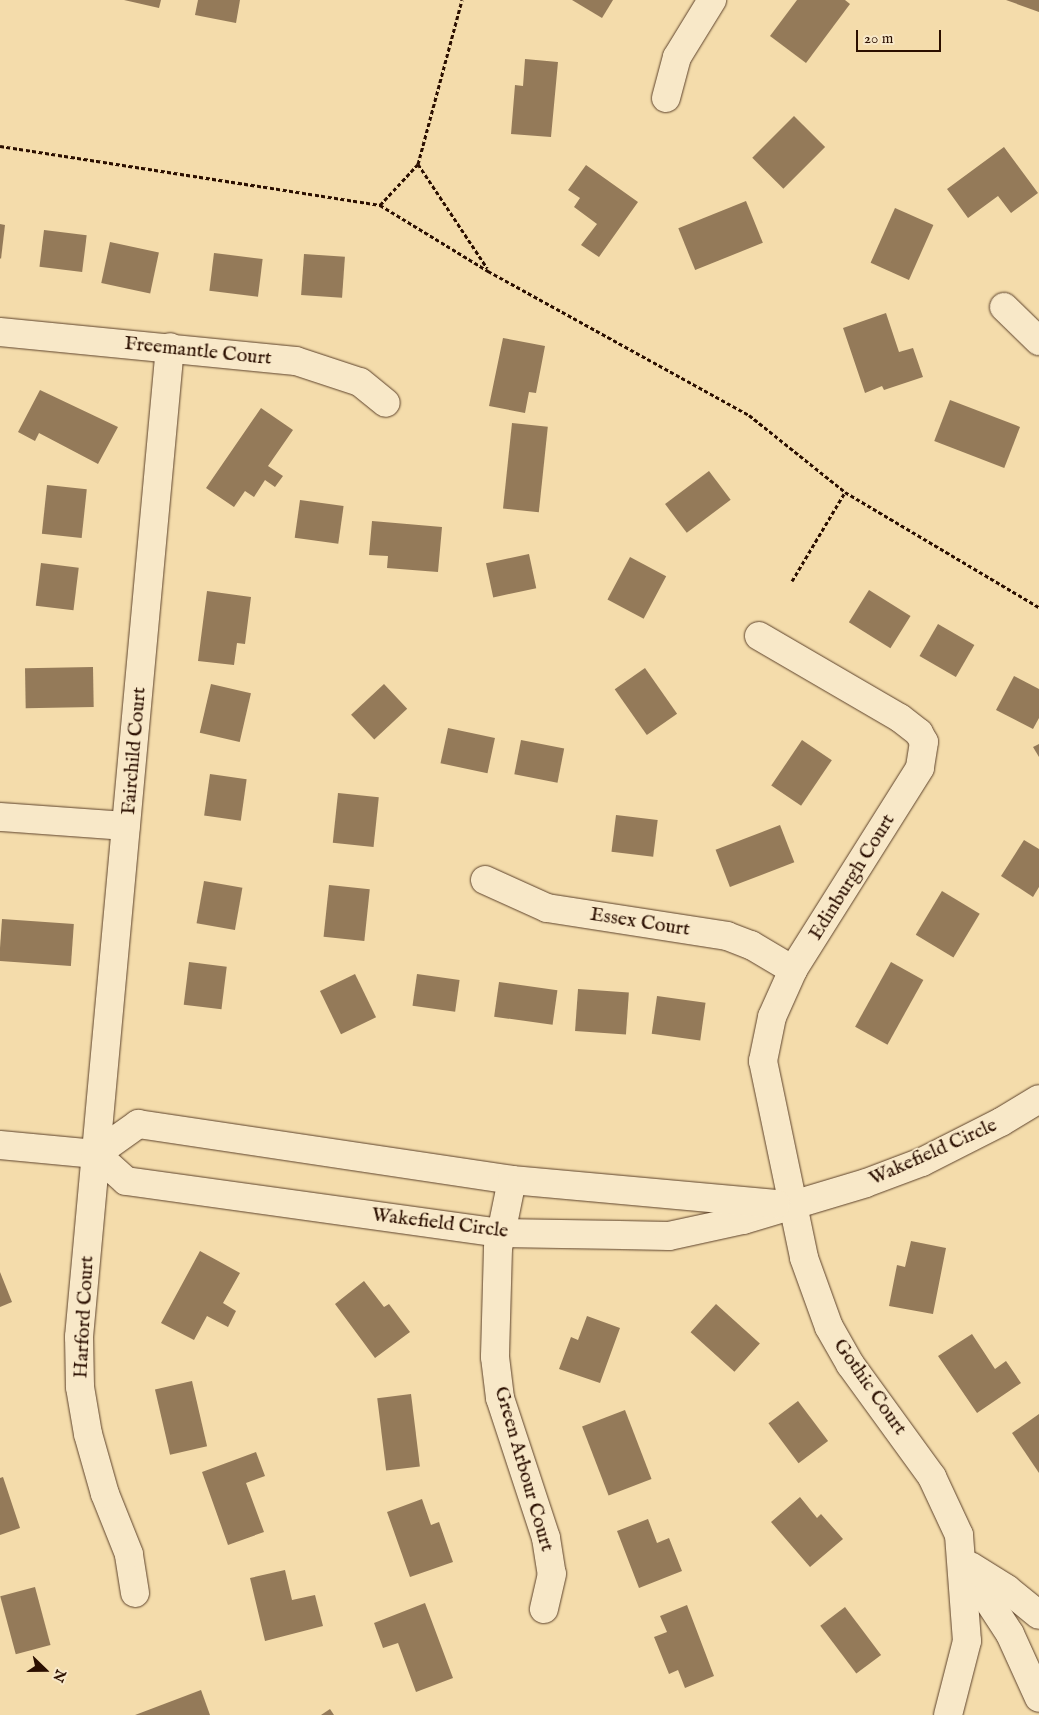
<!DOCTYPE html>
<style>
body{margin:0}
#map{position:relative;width:1039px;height:1715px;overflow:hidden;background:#f4dcab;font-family:"IM FELL English",serif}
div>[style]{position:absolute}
.building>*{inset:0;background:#947a59;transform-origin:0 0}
.path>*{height:3px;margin-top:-1.5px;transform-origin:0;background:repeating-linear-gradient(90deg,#2b0f00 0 4px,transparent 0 6.5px)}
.roads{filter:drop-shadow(0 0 1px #5d422b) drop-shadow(0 0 1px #5d422b)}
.minor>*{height:28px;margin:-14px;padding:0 14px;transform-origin:14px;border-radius:14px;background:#f8e8c8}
span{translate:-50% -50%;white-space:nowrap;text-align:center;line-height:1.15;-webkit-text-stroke:4px #f8e8c8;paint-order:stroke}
.street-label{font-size:20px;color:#2b0f00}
.north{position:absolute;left:20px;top:1645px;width:50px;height:50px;-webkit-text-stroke:4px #f8e8c8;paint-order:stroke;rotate:112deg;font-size:14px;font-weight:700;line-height:20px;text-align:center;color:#2b0f00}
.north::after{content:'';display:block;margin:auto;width:18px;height:22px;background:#2b0f00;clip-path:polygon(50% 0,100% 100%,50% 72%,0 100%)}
.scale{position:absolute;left:856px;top:30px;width:85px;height:22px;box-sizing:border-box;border:2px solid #2b0f00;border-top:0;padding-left:6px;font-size:15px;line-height:18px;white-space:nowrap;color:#2b0f00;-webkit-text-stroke:4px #f8e8c8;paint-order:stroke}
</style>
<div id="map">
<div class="building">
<i style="clip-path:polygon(124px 0,161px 0,159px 8px)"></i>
<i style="clip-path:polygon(198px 0,240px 0,236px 23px,195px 15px)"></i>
<i style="clip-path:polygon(572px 0,613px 0,602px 18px)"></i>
<i style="clip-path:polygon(797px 0,845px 0,850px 4px,806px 63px,770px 36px)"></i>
<i style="clip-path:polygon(1006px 0,1039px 0,1039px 12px)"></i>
<i style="clip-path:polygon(525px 59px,558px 62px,551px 137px,511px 134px,515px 85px,523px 86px)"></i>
<i style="left:794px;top:116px;width:44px;height:59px;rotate:45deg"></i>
<i style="clip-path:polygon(1004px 147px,1038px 193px,1011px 213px,998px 196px,968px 218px,947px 189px)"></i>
<i style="clip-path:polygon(586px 165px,638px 202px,599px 257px,581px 245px,597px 224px,574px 207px,580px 198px,568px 190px)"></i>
<i style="left:746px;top:201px;width:45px;height:73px;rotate:68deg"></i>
<i style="left:895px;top:208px;width:42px;height:60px;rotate:24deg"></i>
<i style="clip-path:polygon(0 224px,5px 225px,1px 259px,0 258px)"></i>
<i style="left:44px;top:230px;width:43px;height:37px;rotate:7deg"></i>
<i style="left:110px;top:242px;width:50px;height:42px;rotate:12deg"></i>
<i style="left:214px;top:253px;width:49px;height:38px;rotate:7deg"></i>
<i style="left:304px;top:254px;width:41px;height:41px;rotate:4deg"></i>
<i style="clip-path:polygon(886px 313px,899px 352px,913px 348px,923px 377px,884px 390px,882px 386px,865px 393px,843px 328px)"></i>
<i style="clip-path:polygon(503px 338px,545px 346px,536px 393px,529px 392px,525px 413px,489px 406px)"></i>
<i style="clip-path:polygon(40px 390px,118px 427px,98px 464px,39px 433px,35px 441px,18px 432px)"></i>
<i style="left:950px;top:400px;width:75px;height:44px;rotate:21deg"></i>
<i style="clip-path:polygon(261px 408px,293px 430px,268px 466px,283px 476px,275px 487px,265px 480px,254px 497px,245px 491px,234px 507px,206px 488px)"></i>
<i style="left:512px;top:423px;width:36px;height:86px;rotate:6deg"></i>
<i style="left:709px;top:471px;width:36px;height:55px;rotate:53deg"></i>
<i style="left:47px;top:485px;width:40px;height:49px;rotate:6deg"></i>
<i style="left:300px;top:500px;width:44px;height:38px;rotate:8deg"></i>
<i style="clip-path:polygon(372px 521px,442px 527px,438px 572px,387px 568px,388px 556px,369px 555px)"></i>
<i style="left:529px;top:554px;width:35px;height:44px;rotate:78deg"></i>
<i style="left:630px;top:557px;width:41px;height:48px;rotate:28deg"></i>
<i style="left:41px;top:563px;width:38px;height:43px;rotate:7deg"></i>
<i style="left:869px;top:590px;width:49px;height:38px;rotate:32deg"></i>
<i style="clip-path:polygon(207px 591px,251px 597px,245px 644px,237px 643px,234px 665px,198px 661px)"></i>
<i style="left:938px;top:624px;width:42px;height:37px;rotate:30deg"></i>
<i style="left:93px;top:667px;width:40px;height:68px;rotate:89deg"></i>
<i style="left:645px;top:668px;width:56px;height:37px;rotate:55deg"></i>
<i style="clip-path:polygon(1014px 676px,1039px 689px,1039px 718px,1033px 729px,996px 710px)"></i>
<i style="left:211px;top:684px;width:41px;height:50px;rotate:13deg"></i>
<i style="left:384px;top:684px;width:34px;height:45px;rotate:47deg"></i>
<i style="left:448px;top:728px;width:48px;height:36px;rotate:12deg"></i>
<i style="left:521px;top:740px;width:44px;height:35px;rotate:11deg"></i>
<i style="left:802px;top:740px;width:36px;height:55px;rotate:34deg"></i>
<i style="clip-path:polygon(1039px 744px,1039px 757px,1033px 747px)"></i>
<i style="left:210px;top:774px;width:37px;height:42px;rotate:8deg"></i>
<i style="left:338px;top:793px;width:41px;height:50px;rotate:6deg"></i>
<i style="left:616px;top:815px;width:42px;height:37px;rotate:7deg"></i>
<i style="left:780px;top:825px;width:40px;height:69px;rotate:69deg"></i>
<i style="clip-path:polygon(1024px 840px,1039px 849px,1039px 887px,1033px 897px,1001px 876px)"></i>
<i style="left:204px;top:881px;width:39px;height:43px;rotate:10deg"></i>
<i style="left:329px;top:885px;width:41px;height:52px;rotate:6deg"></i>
<i style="left:942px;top:891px;width:44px;height:51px;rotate:31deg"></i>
<i style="left:2px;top:919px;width:72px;height:42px;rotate:4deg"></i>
<i style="left:189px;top:962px;width:38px;height:43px;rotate:7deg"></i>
<i style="left:891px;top:962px;width:37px;height:74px;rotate:29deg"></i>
<i style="left:355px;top:974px;width:48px;height:39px;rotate:64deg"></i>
<i style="left:417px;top:974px;width:43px;height:32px;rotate:8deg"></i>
<i style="left:499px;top:982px;width:59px;height:35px;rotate:8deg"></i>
<i style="left:578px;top:989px;width:51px;height:42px;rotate:4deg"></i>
<i style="left:657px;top:996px;width:49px;height:38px;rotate:8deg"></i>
<i style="clip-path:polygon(911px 1241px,946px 1248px,933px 1314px,889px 1306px,897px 1265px,905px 1267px)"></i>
<i style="clip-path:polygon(200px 1251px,240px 1273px,223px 1303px,236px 1311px,228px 1327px,207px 1316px,194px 1340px,161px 1323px)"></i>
<i style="clip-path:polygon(0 1272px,12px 1302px,0 1307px)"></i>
<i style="clip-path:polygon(364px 1281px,384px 1307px,389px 1304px,410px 1332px,375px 1358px,335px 1304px)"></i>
<i style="left:716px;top:1304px;width:59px;height:38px;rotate:42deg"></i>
<i style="clip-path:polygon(587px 1316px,620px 1328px,600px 1383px,559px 1369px,571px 1337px,578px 1340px)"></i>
<i style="clip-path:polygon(972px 1334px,995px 1369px,1006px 1361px,1021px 1383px,977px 1413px,938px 1356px)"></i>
<i style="left:192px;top:1381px;width:67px;height:38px;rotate:77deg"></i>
<i style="left:411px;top:1394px;width:73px;height:34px;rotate:83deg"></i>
<i style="left:798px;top:1401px;width:50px;height:37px;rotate:53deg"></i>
<i style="left:625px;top:1410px;width:74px;height:46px;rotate:69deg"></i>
<i style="clip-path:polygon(1039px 1414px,1039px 1473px,1012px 1433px)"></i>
<i style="clip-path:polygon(256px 1452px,265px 1476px,246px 1483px,264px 1532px,228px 1545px,202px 1472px)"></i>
<i style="clip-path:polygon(3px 1477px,20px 1528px,0 1535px,0 1478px)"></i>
<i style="clip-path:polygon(800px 1497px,817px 1518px,821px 1514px,843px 1539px,810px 1567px,771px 1522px)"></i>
<i style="clip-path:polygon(422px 1499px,431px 1525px,439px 1522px,453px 1562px,410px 1577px,387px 1512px)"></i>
<i style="clip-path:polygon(648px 1519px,657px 1543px,669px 1538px,682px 1571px,639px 1588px,617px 1531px)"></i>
<i style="clip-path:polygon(285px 1570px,292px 1600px,315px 1595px,323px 1626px,265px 1641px,250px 1578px)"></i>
<i style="left:35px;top:1587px;width:60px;height:36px;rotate:75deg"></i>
<i style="clip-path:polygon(425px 1603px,453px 1678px,416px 1692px,398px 1643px,383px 1648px,374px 1623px)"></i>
<i style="clip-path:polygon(687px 1605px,714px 1676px,685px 1688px,678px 1670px,669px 1674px,654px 1637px,667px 1632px,660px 1616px)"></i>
<i style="left:845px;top:1607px;width:60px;height:31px;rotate:53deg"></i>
<i style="clip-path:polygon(201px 1690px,210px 1715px,135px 1715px)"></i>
<i style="clip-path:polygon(330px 1709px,334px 1715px,321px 1715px)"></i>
</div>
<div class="path">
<i style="left:0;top:146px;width:385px;rotate:8.8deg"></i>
<i style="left:380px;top:205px;width:127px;rotate:31.4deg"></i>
<i style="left:488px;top:271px;width:298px;rotate:28.9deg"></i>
<i style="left:749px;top:415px;width:123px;rotate:38.7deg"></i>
<i style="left:845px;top:492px;width:226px;rotate:30.7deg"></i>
<i style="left:418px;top:164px;width:170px;rotate:-75deg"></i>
<i style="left:380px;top:205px;width:56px;rotate:-47.2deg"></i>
<i style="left:418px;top:164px;width:125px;rotate:56.4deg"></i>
<i style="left:792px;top:581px;width:104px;rotate:-59.2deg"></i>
</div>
<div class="roads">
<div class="minor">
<i style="left:666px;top:98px;width:42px;rotate:-75deg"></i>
<i style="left:677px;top:57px;width:67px;rotate:-58.4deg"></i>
<i style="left:1004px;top:307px;width:49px;rotate:44.2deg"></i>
<i style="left:0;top:332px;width:297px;rotate:5.6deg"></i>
<i style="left:296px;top:361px;width:67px;rotate:18.2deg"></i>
<i style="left:360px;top:382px;width:33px;rotate:39deg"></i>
<i style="left:759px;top:636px;width:163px;rotate:30.2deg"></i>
<i style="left:900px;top:718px;width:24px;rotate:38deg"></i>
<i style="left:919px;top:733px;width:10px;rotate:61deg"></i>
<i style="left:924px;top:742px;width:26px;rotate:99deg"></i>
<i style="left:920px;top:768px;width:239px;rotate:122.2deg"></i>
<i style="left:793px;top:970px;width:51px;rotate:114.1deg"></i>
<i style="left:772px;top:1017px;width:45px;rotate:101.6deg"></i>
<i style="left:763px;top:1061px;width:201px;rotate:78.2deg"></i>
<i style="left:804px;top:1258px;width:73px;rotate:70.1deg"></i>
<i style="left:829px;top:1327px;width:43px;rotate:60.4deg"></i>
<i style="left:850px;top:1364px;width:140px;rotate:54deg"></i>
<i style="left:932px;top:1477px;width:64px;rotate:65deg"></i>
<i style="left:959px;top:1535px;width:106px;rotate:85.7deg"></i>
<i style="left:967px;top:1641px;width:76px;rotate:104.4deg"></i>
<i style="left:0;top:817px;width:126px;rotate:4.1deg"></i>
<i style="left:485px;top:880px;width:68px;rotate:24.3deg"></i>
<i style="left:547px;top:908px;width:182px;rotate:8.8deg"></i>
<i style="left:727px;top:936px;width:26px;rotate:21deg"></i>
<i style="left:751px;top:945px;width:49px;rotate:30.8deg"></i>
<i style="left:0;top:1145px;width:96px;rotate:5.4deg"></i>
<i style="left:96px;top:1154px;width:40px;rotate:42deg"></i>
<i style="left:126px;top:1181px;width:379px;rotate:7.9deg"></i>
<i style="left:501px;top:1233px;width:168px;rotate:1deg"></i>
<i style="left:669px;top:1236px;width:76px;rotate:-12.2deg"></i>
<i style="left:743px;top:1220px;width:128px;rotate:-16.7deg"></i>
<i style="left:866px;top:1183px;width:60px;rotate:-20.6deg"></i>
<i style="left:922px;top:1162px;width:89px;rotate:-26.9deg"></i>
<i style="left:1001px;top:1122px;width:44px;rotate:-31.2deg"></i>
<i style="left:96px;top:1154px;width:52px;rotate:-35.5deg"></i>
<i style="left:138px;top:1124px;width:378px;rotate:8.5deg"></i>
<i style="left:512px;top:1180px;width:265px;rotate:5.2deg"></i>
<i style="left:512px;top:1180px;width:69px;rotate:101.6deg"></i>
<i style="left:498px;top:1248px;width:109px;rotate:91.6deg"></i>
<i style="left:495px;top:1357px;width:41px;rotate:83deg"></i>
<i style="left:500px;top:1398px;width:147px;rotate:71.8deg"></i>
<i style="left:546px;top:1538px;width:36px;rotate:81deg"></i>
<i style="left:552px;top:1574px;width:36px;rotate:103deg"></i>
<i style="left:965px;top:1565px;width:82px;rotate:56.9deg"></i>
<i style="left:1010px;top:1634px;width:70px;rotate:65.6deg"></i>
<i style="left:970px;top:1566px;width:44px;rotate:31.9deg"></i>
<i style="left:1007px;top:1589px;width:41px;rotate:39.1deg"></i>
<i style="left:135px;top:1593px;width:39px;rotate:-99deg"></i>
<i style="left:129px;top:1554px;width:65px;rotate:-111.8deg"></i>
<i style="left:105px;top:1494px;width:62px;rotate:-105.8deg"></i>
<i style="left:88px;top:1434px;width:48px;rotate:-99.7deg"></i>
<i style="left:80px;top:1387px;width:50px;rotate:-91.1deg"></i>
<i style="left:79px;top:1337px;width:994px;rotate:-84.75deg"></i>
</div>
</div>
<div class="street-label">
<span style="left:198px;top:351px;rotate:6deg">Freemantle Court</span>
<span style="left:134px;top:751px;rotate:-85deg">Fairchild Court</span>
<span style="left:852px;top:877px;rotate:-58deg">Edinburgh Court</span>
<span style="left:640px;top:922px;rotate:9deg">Essex Court</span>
<span style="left:933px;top:1152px;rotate:-24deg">Wakefield Circle</span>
<span style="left:440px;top:1223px;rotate:7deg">Wakefield Circle</span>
<span style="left:84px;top:1317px;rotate:-87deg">Harford Court</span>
<span style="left:870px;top:1387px;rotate:55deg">Gothic Court</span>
<span style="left:524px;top:1469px;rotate:74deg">Green Arbour Court</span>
</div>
<div class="north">N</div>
<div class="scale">20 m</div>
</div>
